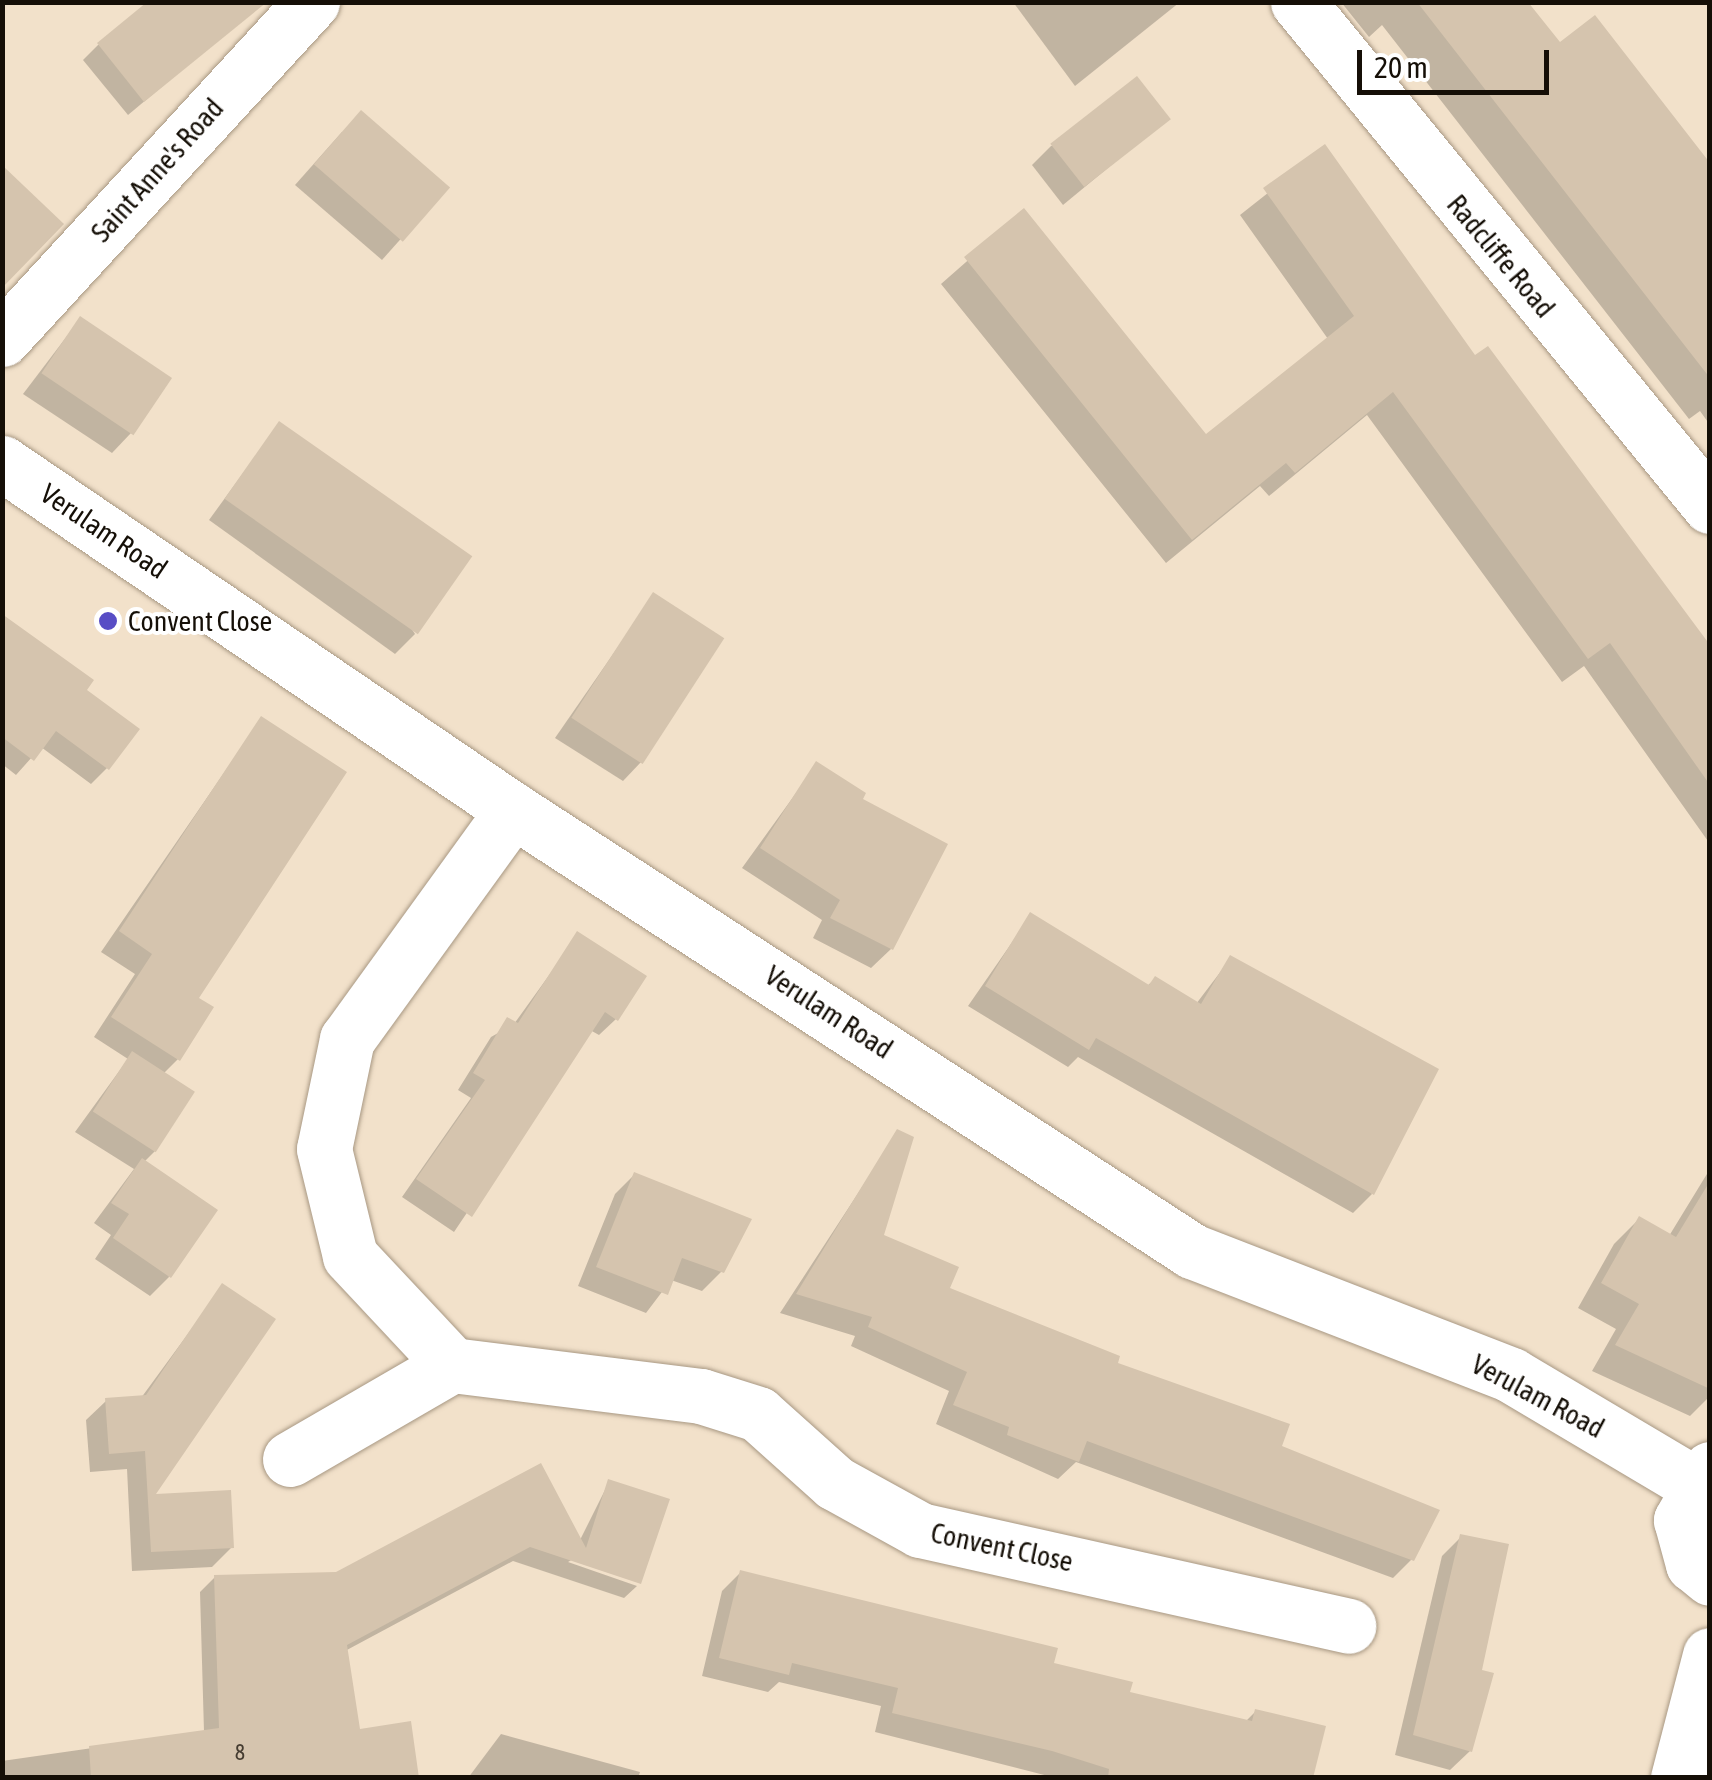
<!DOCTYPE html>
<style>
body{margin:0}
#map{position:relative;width:1712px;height:1780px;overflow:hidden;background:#f2e1ca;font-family:"Asap Condensed",sans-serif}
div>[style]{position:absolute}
.shadow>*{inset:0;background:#0003}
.building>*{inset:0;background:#d5c4ae;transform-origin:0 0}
.roads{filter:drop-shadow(0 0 2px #a89883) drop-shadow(0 0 2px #a89883)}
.minor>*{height:55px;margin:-27.5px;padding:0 27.5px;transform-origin:27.5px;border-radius:27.5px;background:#fff}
.tertiary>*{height:55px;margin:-27.5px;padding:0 27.5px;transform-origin:27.5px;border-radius:27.5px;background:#fff}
.secondary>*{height:55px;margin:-27.5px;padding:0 27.5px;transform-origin:27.5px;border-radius:27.5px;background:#fff}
.dots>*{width:28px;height:28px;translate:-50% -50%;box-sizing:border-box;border:5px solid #fff;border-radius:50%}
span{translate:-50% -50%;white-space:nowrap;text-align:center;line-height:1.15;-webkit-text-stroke:8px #fff;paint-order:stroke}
.number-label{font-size:22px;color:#453c31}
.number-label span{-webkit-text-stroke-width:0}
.street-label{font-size:28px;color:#150f07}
.poi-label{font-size:28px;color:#150f07}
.left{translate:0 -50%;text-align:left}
.frame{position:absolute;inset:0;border:5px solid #150f07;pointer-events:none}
.scale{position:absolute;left:1357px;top:50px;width:192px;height:45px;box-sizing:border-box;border:5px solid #150f07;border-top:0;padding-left:12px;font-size:30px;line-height:35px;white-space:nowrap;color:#150f07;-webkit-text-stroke:8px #fff;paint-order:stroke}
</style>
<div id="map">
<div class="shadow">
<i style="clip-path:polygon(1013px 2px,1180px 2px,1075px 86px)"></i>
<i style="clip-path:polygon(1341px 2px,1525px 2px,1559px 46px,1710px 167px,1710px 425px,1700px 411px,1689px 419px,1382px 25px,1369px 37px)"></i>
<i style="clip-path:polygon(238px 23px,128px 115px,83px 60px,98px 45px)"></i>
<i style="clip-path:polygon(1167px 119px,1063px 205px,1032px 165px,1051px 146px)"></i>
<i style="clip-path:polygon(342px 132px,447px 187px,382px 260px,295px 185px)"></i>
<i style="clip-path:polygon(1325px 148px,1475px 359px,1710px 649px,1710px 844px,1584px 666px,1562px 682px,1367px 415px,1269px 496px,1260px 486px,1166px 563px,941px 284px,1023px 212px,1206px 438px,1328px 339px,1240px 215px)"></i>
<i style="clip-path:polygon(80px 319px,131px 433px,112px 453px,23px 394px)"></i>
<i style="clip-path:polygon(279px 424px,415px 634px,395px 654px,209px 520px)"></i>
<i style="clip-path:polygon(654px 595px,642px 761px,623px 781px,555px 738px)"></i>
<i style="clip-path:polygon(2px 616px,83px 690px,107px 768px,91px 784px,41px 747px,16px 775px,2px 764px)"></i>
<i style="clip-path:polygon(261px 719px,196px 999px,178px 1059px,163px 1074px,155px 1151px,144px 1162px,169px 1277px,150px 1296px,95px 1259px,111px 1235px,94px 1223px,134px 1169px,75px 1132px,128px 1059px,94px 1037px,135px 974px,101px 952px)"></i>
<i style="clip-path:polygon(817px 764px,859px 800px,891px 949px,871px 968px,813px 938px,822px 920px,742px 868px)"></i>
<i style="clip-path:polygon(1031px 915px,1147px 986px,1155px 979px,1196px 1004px,1231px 958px,1372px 1194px,1353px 1213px,1078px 1057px,1068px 1067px,968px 1006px)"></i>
<i style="clip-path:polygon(578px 935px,616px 1019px,599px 1035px,590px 1030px,454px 1232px,402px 1197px,471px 1098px,458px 1090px,491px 1037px,514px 1024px)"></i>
<i style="clip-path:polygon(898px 1132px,881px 1236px,947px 1289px,1279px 1447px,1412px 1559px,1393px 1578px,1076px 1462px,1058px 1479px,936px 1424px,949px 1391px,851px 1346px,855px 1336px,780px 1313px)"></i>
<i style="clip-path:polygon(1710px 1169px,1710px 1396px,1690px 1416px,1592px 1371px,1616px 1329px,1578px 1308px,1614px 1244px,1639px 1219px,1669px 1236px)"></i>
<i style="clip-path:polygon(634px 1175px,722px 1271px,702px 1291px,671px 1280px,646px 1313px,578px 1286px,615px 1194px)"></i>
<i style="clip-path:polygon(223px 1286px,152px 1497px,231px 1548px,212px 1567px,132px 1571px,127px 1469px,90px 1472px,86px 1420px,106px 1401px,141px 1398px)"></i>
<i style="clip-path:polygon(540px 1466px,579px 1542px,609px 1482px,667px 1501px,568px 1562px,637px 1586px,624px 1598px,513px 1561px,345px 1651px,358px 1732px,417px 1778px,2px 1778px,2px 1761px,204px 1732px,200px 1592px,215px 1577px,336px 1574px)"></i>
<i style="clip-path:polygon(1461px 1537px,1470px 1751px,1450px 1770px,1395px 1755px,1442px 1556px)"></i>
<i style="clip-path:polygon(740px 1573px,1127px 1693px,1245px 1722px,1255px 1712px,1311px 1778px,1056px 1778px,875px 1732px,881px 1706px,779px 1682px,768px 1692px,702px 1676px,722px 1591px)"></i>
<i style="clip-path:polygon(501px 1734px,640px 1772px,638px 1778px,468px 1778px)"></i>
</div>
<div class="building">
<i style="clip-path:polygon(147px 2px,267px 2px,144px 102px,97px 43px)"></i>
<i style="clip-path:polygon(1417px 2px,1528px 2px,1560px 42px,1595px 15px,1710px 163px,1710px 378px)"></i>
<i style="left:1137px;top:76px;width:55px;height:110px;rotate:52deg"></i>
<i style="left:361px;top:110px;width:118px;height:72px;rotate:41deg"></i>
<i style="clip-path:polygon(1325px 144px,1475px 355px,1488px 346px,1710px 645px,1710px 785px,1610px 643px,1588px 659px,1393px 392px,1295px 473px,1286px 463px,1192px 540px,964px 257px,1024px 208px,1206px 434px,1354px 316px,1263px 188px)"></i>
<i style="clip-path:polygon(2px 165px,64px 224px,2px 288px)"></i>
<i style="left:80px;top:316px;width:111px;height:69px;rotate:34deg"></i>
<i style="left:279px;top:421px;width:236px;height:95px;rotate:35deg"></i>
<i style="left:653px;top:592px;width:85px;height:150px;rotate:33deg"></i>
<i style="clip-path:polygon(2px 614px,94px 680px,87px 690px,140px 729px,109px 770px,56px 731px,34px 761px,2px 737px)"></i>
<i style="clip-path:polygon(261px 716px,347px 772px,199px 998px,214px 1007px,180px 1061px,111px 1017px,152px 954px,119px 931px)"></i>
<i style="clip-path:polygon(816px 761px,866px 793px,863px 799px,948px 844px,893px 950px,830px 918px,840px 900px,760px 848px)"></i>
<i style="clip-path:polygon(1030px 912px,1149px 985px,1155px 976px,1201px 1004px,1230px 955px,1439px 1069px,1374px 1195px,1096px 1038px,1089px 1050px,985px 986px)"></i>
<i style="clip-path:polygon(577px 931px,647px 976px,618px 1021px,605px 1012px,472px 1217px,416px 1179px,485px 1080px,473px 1073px,507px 1017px,518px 1023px)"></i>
<i style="left:132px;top:1051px;width:75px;height:72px;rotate:33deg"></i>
<i style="clip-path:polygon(897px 1129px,914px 1137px,884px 1235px,959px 1267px,950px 1288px,1120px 1356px,1118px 1363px,1290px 1424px,1282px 1446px,1440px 1510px,1414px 1561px,1087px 1441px,1079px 1462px,1007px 1435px,1009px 1427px,953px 1405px,967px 1372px,868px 1327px,872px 1317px,796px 1294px)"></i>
<i style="clip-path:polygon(142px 1158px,218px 1210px,171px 1278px,113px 1238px,129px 1214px,111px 1203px)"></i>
<i style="clip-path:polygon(634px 1172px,752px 1219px,724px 1273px,682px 1258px,668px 1295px,596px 1267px)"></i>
<i style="clip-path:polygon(1710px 1181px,1710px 1389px,1615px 1345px,1639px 1304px,1601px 1283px,1639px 1216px,1676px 1237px)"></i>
<i style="clip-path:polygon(222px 1283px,276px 1319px,156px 1494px,231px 1490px,234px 1548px,151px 1552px,145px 1451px,109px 1454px,105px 1398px,146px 1395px)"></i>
<i style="clip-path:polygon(541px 1463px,586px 1548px,608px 1479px,670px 1499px,641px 1584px,530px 1547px,347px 1645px,360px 1729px,411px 1721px,419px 1778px,91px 1778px,89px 1746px,219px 1728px,214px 1575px,336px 1572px)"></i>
<i style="clip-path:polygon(1460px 1534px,1509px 1544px,1482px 1670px,1494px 1673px,1472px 1752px,1413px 1735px)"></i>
<i style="clip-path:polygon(740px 1570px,1058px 1648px,1054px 1663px,1133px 1682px,1130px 1692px,1252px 1721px,1255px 1709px,1326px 1726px,1313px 1778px,1108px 1778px,1109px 1769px,1052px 1751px,892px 1713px,898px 1688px,792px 1663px,789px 1675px,719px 1658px)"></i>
</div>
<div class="roads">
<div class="minor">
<i style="left:1298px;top:2px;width:651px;rotate:50.74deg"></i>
<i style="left:2px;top:339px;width:458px;rotate:-47.4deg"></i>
<i style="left:513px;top:810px;width:283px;rotate:125.9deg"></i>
<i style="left:347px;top:1039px;width:112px;rotate:101.8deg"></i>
<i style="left:324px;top:1149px;width:110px;rotate:76.3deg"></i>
<i style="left:350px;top:1256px;width:149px;rotate:46.9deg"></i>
<i style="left:452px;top:1365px;width:251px;rotate:7.1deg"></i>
<i style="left:701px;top:1396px;width:60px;rotate:17.5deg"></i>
<i style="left:758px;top:1414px;width:103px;rotate:41.9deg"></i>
<i style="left:835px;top:1483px;width:97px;rotate:28.9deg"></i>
<i style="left:920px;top:1530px;width:439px;rotate:12.6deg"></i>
<i style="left:290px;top:1459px;width:187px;rotate:-30.1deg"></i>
</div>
<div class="tertiary">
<i style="left:2px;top:463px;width:618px;rotate:34.18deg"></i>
<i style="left:513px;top:810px;width:810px;rotate:33deg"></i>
<i style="left:1192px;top:1251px;width:342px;rotate:21.2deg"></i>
<i style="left:1511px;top:1375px;width:215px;rotate:30.7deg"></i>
</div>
<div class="secondary">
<i style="left:1710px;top:1469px;width:59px;rotate:119.6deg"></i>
<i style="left:1681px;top:1520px;width:46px;rotate:74.7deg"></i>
<i style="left:1693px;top:1564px;width:22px;rotate:39deg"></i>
<i style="left:1678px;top:1778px;width:127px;rotate:-75.4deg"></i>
</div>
</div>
<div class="dots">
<i style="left:108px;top:621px;background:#584dc5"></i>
</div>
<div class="number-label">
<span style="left:240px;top:1753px">8</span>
</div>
<div class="street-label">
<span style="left:157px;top:170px;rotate:-48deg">Saint Anne's Road</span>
<span style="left:1501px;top:256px;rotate:50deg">Radcliffe Road</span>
<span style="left:104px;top:531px;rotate:34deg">Verulam Road</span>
<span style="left:829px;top:1012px;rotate:33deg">Verulam Road</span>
<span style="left:1538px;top:1396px;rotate:28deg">Verulam Road</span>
<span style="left:1002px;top:1547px;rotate:12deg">Convent Close</span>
</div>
<div class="poi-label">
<span class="left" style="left:128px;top:621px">Convent Close</span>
</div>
<div class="frame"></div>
<div class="scale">20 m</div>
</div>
